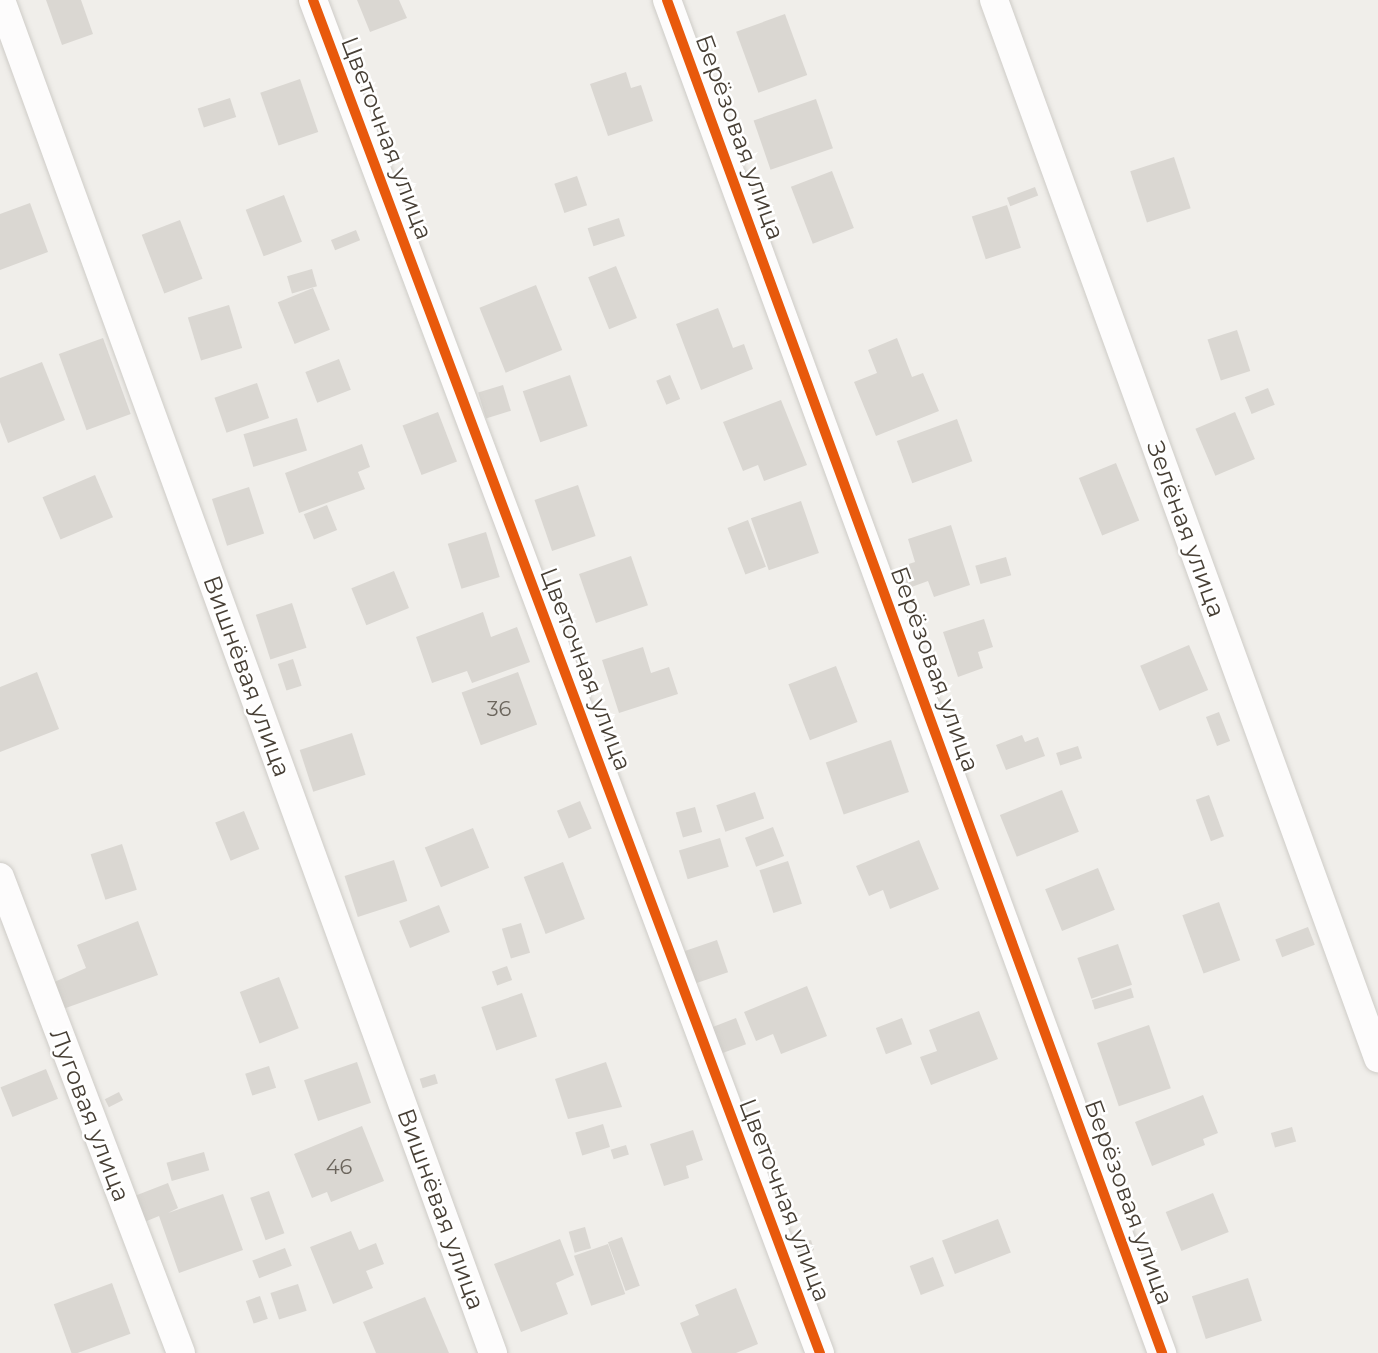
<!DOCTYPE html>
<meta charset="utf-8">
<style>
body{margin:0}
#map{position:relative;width:1378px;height:1353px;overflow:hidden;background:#f0eeea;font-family:Montserrat,sans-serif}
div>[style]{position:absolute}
.building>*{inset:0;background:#dad7d2;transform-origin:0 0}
.roads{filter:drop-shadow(0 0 2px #ceccc7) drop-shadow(0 0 2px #ceccc7)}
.minor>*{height:28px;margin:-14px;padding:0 14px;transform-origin:14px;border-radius:14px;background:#fdfcfc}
.cycleway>*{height:10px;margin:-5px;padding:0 5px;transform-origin:5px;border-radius:5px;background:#e8590c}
span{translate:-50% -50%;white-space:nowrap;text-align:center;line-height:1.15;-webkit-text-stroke:5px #fff;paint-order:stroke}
.number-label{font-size:21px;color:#6c665d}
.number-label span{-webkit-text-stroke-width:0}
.street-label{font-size:24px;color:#473f35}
</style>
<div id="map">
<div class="building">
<i style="clip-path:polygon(46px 0,81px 0,93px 34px,62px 45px)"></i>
<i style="clip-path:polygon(357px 0,399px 0,407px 18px,370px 32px)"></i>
<i style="left:785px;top:14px;width:65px;height:52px;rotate:70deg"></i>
<i style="clip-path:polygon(626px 72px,631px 88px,641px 85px,653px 121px,608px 136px,590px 84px)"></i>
<i style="left:300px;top:79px;width:56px;height:42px;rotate:71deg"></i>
<i style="left:230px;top:98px;width:20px;height:34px;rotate:72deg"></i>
<i style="left:816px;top:99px;width:52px;height:66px;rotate:71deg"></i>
<i style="left:1174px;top:157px;width:54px;height:46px;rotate:72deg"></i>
<i style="left:832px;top:171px;width:61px;height:44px;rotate:69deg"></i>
<i style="left:577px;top:176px;width:31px;height:24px;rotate:71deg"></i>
<i style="left:1035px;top:187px;width:9px;height:30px;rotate:69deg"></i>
<i style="left:284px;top:195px;width:50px;height:41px;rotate:69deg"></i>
<i style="clip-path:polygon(30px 203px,48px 252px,0 270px,0 214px)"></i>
<i style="left:1007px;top:205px;width:45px;height:37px;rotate:72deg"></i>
<i style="left:619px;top:218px;width:19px;height:33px;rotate:72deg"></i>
<i style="left:180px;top:220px;width:63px;height:41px;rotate:69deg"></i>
<i style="left:356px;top:230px;width:11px;height:27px;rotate:68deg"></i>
<i style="left:616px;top:266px;width:56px;height:30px;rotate:68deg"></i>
<i style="left:312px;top:269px;width:18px;height:26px;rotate:74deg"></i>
<i style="left:536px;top:285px;width:70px;height:61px;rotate:68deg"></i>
<i style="left:313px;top:288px;width:45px;height:38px;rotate:68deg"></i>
<i style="left:229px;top:305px;width:45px;height:43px;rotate:73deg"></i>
<i style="clip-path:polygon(718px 308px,733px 348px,744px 344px,753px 369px,701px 390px,676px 324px)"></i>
<i style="left:1237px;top:330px;width:43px;height:31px;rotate:72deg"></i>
<i style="left:103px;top:338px;width:81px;height:47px;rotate:70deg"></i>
<i style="clip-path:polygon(897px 338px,912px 377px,923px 373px,939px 411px,876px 436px,854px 382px,877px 373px,868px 350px)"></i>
<i style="left:339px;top:359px;width:33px;height:36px;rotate:69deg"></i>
<i style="clip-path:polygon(42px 362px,65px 420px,8px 443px,0 422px,0 378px)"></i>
<i style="left:570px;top:375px;width:54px;height:50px;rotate:71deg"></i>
<i style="left:670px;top:375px;width:26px;height:15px;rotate:67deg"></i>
<i style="left:257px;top:383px;width:37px;height:45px;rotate:71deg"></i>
<i style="left:503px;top:385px;width:27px;height:26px;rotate:73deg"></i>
<i style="left:1268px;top:388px;width:18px;height:25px;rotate:68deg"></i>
<i style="clip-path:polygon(781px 400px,807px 465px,764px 481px,758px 465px,743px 471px,723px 422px)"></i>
<i style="left:438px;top:412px;width:53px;height:38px;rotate:69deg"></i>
<i style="left:1235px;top:412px;width:51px;height:43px;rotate:67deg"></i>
<i style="left:297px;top:418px;width:34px;height:56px;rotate:73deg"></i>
<i style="left:957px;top:419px;width:45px;height:64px;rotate:70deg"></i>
<i style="clip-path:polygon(362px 444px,370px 467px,358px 472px,365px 489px,299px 513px,285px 473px)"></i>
<i style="left:1116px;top:463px;width:62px;height:40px;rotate:68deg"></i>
<i style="left:95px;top:475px;width:46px;height:57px;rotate:67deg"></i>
<i style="left:578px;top:485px;width:54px;height:46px;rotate:71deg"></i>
<i style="left:249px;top:487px;width:49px;height:39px;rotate:72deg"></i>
<i style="left:801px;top:501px;width:55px;height:53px;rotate:71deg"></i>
<i style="left:327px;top:505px;width:27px;height:25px;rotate:68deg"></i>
<i style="left:748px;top:520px;width:50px;height:22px;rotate:69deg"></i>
<i style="clip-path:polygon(951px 525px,970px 585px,934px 597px,928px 581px,906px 589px,899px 567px,915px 562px,908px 539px)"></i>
<i style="left:486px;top:532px;width:47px;height:40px;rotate:73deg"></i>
<i style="left:631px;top:556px;width:52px;height:55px;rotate:71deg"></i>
<i style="left:1006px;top:557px;width:19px;height:32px;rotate:74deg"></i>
<i style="left:394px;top:571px;width:40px;height:46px;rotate:68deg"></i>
<i style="left:292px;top:603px;width:47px;height:38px;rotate:72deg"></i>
<i style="clip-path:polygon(483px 612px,491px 637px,517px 627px,530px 662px,472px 683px,467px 671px,432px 683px,416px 637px)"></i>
<i style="clip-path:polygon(984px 619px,993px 647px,978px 652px,983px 668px,958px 677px,943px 632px)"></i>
<i style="left:1189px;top:645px;width:49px;height:53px;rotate:67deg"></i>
<i style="clip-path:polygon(643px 647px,651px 673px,669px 667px,678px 694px,619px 713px,602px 660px)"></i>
<i style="left:293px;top:659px;width:28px;height:16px;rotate:72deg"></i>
<i style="left:836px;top:666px;width:60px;height:51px;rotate:69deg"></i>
<i style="clip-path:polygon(37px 672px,59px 729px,0 752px,0 687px)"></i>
<i style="left:518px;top:672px;width:56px;height:60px;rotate:70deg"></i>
<i style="left:1219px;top:712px;width:31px;height:14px;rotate:69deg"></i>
<i style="left:352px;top:733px;width:44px;height:55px;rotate:72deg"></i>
<i style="clip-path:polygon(1022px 735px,1025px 742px,1038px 737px,1045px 756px,1006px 770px,996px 745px)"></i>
<i style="left:891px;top:740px;width:55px;height:69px;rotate:71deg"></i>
<i style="left:1078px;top:746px;width:13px;height:23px;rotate:72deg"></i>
<i style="left:1062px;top:790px;width:45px;height:67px;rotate:68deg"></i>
<i style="left:755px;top:792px;width:28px;height:41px;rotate:71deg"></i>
<i style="left:1209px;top:795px;width:44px;height:14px;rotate:70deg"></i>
<i style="left:580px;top:801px;width:30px;height:25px;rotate:67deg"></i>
<i style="left:695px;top:807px;width:26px;height:20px;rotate:74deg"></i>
<i style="left:244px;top:811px;width:41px;height:31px;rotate:68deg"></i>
<i style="left:773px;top:827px;width:31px;height:30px;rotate:69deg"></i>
<i style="left:473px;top:828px;width:43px;height:52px;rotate:68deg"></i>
<i style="left:720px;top:838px;width:30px;height:43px;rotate:73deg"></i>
<i style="clip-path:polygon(919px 840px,939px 889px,890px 909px,883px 890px,869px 896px,856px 866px)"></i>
<i style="left:122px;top:844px;width:48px;height:33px;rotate:72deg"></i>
<i style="left:394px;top:860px;width:43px;height:52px;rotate:72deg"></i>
<i style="left:788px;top:861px;width:45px;height:30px;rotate:72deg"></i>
<i style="left:563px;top:862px;width:61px;height:42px;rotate:69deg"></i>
<i style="left:1098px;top:868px;width:45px;height:57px;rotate:68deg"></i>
<i style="left:1219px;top:902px;width:62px;height:39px;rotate:70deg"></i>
<i style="left:439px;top:905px;width:29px;height:43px;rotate:68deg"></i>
<i style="clip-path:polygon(138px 921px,158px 975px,63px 1009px,52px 983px,86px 968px,77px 945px)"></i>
<i style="left:521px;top:923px;width:31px;height:20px;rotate:73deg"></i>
<i style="left:1308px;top:927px;width:19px;height:35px;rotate:69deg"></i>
<i style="left:717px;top:940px;width:34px;height:37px;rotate:71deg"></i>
<i style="left:1118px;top:944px;width:43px;height:43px;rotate:71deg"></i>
<i style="left:507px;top:966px;width:15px;height:16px;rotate:70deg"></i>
<i style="left:279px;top:977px;width:55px;height:42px;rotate:69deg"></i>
<i style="clip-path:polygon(807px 986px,827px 1036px,781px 1054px,773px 1034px,756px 1041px,744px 1012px)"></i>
<i style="left:1131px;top:988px;width:10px;height:41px;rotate:73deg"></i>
<i style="left:522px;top:993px;width:46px;height:43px;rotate:71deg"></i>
<i style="clip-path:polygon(979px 1011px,998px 1059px,931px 1085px,920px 1057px,937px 1051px,929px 1030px)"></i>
<i style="left:736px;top:1018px;width:28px;height:27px;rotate:69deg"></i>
<i style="left:902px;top:1018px;width:28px;height:28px;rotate:69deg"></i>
<i style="left:1149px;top:1025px;width:67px;height:55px;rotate:71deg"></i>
<i style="left:357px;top:1062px;width:43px;height:56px;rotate:71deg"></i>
<i style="clip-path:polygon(606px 1062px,622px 1107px,568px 1119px,555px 1079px)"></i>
<i style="left:269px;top:1066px;width:23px;height:25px;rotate:72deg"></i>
<i style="left:46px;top:1069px;width:32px;height:49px;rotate:68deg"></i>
<i style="left:435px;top:1074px;width:10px;height:16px;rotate:73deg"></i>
<i style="left:119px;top:1092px;width:9px;height:16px;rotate:63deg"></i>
<i style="clip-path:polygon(1203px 1095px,1218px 1133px,1203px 1139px,1205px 1145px,1152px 1166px,1135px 1122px)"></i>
<i style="left:603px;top:1124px;width:24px;height:29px;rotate:73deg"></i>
<i style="clip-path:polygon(362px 1126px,384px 1181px,331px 1202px,327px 1192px,312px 1198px,294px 1154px)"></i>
<i style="left:1292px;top:1127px;width:15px;height:22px;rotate:74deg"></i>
<i style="clip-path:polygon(693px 1130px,703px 1160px,686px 1166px,689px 1178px,664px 1186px,650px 1144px)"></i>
<i style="left:626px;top:1145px;width:10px;height:16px;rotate:73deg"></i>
<i style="left:204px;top:1152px;width:19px;height:39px;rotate:74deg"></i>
<i style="clip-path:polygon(168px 1183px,178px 1208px,168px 1213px,223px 1194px,243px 1250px,179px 1273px,159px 1216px,142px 1223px,132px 1197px)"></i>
<i style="left:269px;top:1191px;width:45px;height:20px;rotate:70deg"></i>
<i style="left:1213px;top:1193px;width:42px;height:51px;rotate:68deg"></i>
<i style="left:998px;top:1219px;width:36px;height:60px;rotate:69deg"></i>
<i style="left:585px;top:1227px;width:22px;height:17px;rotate:74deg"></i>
<i style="clip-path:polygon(351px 1231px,359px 1250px,376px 1243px,384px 1264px,366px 1271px,373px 1288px,333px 1304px,310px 1247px)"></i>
<i style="left:622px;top:1237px;width:52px;height:15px;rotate:70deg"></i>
<i style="clip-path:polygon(560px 1239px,574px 1275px,556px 1283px,568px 1314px,521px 1332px,494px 1264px)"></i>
<i style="clip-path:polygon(811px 1240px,814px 1250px,799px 1256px,795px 1245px)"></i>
<i style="left:608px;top:1244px;width:53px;height:36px;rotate:71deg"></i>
<i style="left:285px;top:1248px;width:19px;height:35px;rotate:69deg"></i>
<i style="left:933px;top:1257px;width:31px;height:25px;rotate:69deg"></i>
<i style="left:1248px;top:1278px;width:45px;height:59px;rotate:72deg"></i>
<i style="left:112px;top:1283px;width:54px;height:62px;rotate:70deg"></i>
<i style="left:298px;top:1284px;width:28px;height:29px;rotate:72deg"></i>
<i style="clip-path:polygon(736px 1288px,758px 1344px,736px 1353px,692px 1353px,680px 1323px,699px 1315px,695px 1305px)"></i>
<i style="left:260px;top:1296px;width:24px;height:15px;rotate:71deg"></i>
<i style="clip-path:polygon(425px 1297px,449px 1353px,376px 1353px,363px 1322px)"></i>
</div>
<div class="roads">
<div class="minor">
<i style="left:1px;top:0;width:1440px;rotate:70.02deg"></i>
<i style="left:313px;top:0;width:1445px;rotate:69.46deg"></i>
<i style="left:667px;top:0;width:1441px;rotate:69.9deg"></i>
<i style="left:994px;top:0;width:1126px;rotate:70.05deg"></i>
<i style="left:0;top:877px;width:509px;rotate:69.18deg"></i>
</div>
</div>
<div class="cycleway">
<i style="left:313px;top:0;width:1445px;rotate:69.46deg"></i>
<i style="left:667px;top:0;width:1441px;rotate:69.9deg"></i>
</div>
<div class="number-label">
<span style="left:499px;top:709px">36</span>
<span style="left:339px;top:1167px">46</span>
</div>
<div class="street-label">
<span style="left:740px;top:137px;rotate:70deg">Берёзовая улица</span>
<span style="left:387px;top:138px;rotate:69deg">Цветочная улица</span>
<span style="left:1186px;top:529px;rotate:70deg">Зелёная улица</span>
<span style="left:586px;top:669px;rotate:69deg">Цветочная улица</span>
<span style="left:935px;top:669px;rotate:70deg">Берёзовая улица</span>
<span style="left:247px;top:676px;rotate:70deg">Вишнёвая улица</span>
<span style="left:90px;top:1115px;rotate:69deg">Луговая улица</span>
<span style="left:785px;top:1200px;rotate:69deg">Цветочная улица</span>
<span style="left:1129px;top:1202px;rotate:70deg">Берёзовая улица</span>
<span style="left:441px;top:1209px;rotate:70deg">Вишнёвая улица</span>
</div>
</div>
